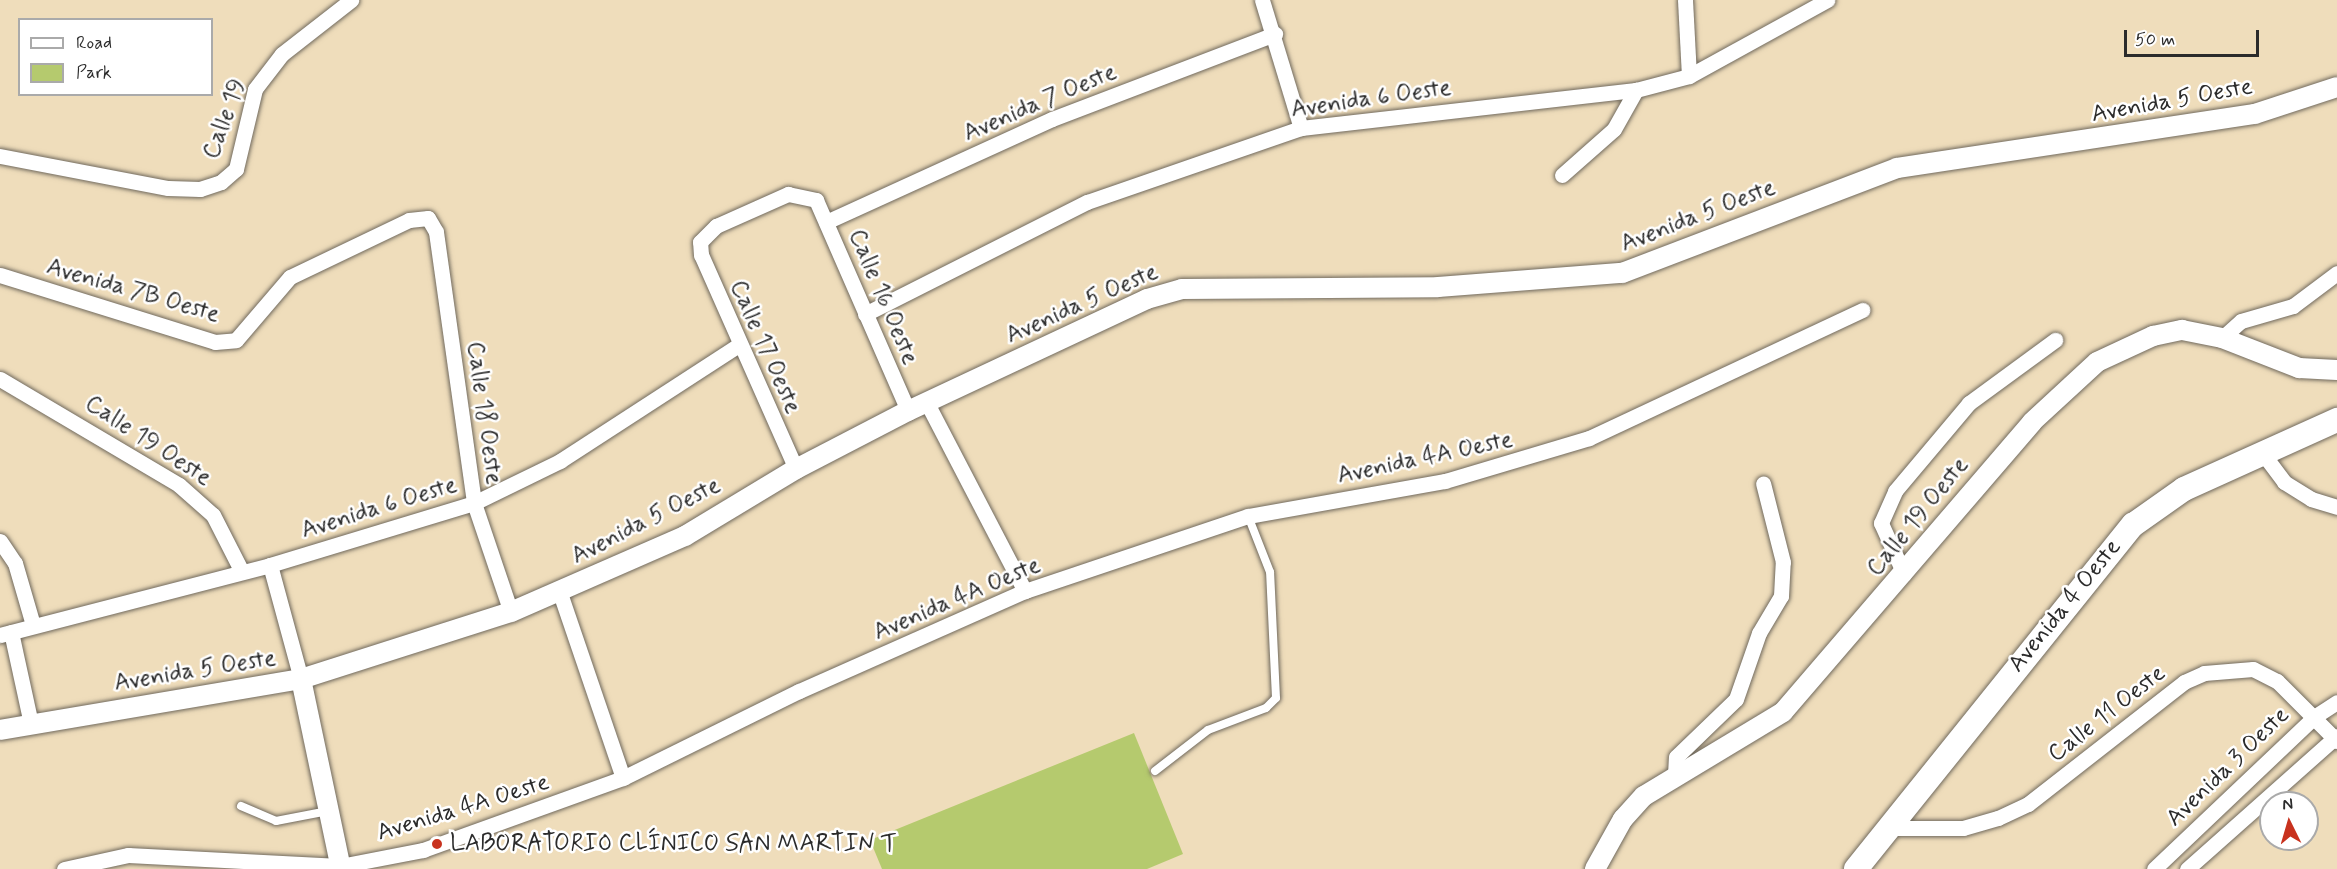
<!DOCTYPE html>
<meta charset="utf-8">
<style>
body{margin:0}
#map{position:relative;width:2337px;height:869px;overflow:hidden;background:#efddbb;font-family:Mynerve,sans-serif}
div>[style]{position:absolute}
.green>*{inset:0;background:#b5ca6e}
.roads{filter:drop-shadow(0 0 2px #70695d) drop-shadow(0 0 2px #70695d)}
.service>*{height:8px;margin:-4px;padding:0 4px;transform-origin:4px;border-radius:4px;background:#fff}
.minor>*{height:15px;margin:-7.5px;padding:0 7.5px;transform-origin:7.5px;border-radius:7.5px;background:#fff}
.tertiary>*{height:20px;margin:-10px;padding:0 10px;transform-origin:10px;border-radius:10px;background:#fff}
.primary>*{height:24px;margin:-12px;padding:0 12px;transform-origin:12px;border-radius:12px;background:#fff}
.dots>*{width:16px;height:16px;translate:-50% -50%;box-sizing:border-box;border:3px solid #fff;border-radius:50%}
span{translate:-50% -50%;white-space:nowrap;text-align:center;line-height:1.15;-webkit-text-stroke:5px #fff;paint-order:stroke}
.street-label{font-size:24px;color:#2b2b2b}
.poi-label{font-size:24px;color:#2b2b2b}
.left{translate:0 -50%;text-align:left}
.legend{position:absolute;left:18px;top:18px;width:195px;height:78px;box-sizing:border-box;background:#fff;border:2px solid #aaa;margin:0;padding:8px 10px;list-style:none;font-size:18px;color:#2b2b2b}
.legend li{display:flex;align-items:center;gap:12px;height:30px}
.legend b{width:30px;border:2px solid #aaa}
.north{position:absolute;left:2259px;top:791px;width:60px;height:60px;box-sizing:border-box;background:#fff;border:2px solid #aaa;border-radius:50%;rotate:355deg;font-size:16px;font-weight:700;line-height:24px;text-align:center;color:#2b2b2b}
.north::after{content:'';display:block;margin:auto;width:21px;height:27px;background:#c8321e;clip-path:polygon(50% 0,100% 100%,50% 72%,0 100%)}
.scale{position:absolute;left:2124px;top:30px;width:135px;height:27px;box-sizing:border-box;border:3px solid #2b2b2b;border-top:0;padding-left:8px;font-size:18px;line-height:21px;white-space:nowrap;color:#2b2b2b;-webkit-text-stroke:4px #fff;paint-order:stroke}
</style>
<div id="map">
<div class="green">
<i style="clip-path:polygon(1134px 733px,1183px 854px,1147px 869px,882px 869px,870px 840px)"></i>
</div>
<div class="roads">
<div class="service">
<i style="left:1155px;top:771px;width:67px;rotate:-37.7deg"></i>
<i style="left:1208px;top:730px;width:62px;rotate:-20.8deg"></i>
<i style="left:1266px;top:708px;width:14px;rotate:-45deg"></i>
<i style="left:1276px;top:698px;width:126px;rotate:-92.7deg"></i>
<i style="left:1270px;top:572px;width:60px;rotate:-111.4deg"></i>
<i style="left:241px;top:806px;width:38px;rotate:23deg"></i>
<i style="left:276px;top:821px;width:53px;rotate:-10.9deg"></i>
</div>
<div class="minor">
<i style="left:1262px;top:0;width:134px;rotate:73.1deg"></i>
<i style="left:1685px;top:0;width:76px;rotate:87deg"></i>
<i style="left:0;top:156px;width:171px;rotate:10.8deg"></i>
<i style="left:168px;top:188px;width:32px;rotate:2deg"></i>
<i style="left:200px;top:189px;width:22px;rotate:-18deg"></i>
<i style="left:221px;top:182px;width:20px;rotate:-41deg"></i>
<i style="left:236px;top:169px;width:82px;rotate:-76.6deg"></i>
<i style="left:255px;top:89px;width:44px;rotate:-52.4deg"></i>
<i style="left:282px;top:54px;width:88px;rotate:-38deg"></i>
<i style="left:1562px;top:175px;width:69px;rotate:-41.5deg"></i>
<i style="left:1614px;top:129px;width:45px;rotate:-60.6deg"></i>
<i style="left:826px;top:222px;width:248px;rotate:-24.5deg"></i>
<i style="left:1052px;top:119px;width:239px;rotate:-20.9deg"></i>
<i style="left:0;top:275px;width:225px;rotate:17.3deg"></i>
<i style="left:215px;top:342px;width:21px;rotate:-5deg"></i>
<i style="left:236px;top:340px;width:83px;rotate:-49.4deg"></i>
<i style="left:290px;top:277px;width:132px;rotate:-25.6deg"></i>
<i style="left:409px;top:220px;width:19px;rotate:-6deg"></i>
<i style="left:428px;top:218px;width:16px;rotate:60deg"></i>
<i style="left:436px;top:232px;width:274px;rotate:82deg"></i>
<i style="left:474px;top:503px;width:115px;rotate:71.3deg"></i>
<i style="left:865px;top:314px;width:249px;rotate:-26.8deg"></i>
<i style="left:1087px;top:202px;width:226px;rotate:-19.1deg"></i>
<i style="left:1301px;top:128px;width:337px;rotate:-6.5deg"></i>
<i style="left:1636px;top:90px;width:55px;rotate:-14.8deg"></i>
<i style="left:1689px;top:76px;width:158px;rotate:-28.8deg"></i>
<i style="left:2222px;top:338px;width:25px;rotate:-42deg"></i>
<i style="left:2241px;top:321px;width:54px;rotate:-16.1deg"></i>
<i style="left:2293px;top:306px;width:55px;rotate:-36.9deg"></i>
<i style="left:0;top:379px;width:208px;rotate:30.6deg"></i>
<i style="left:179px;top:485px;width:45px;rotate:41.4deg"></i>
<i style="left:213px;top:515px;width:62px;rotate:63deg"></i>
<i style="left:927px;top:403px;width:212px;rotate:62.5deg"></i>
<i style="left:2264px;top:455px;width:34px;rotate:53deg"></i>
<i style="left:2284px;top:482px;width:32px;rotate:32deg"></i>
<i style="left:2311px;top:499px;width:27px;rotate:17deg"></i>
<i style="left:796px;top:469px;width:234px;rotate:-113.9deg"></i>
<i style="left:701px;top:255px;width:13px;rotate:-94deg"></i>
<i style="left:700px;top:242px;width:23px;rotate:-45deg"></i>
<i style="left:716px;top:226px;width:79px;rotate:-24deg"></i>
<i style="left:788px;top:194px;width:29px;rotate:12deg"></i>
<i style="left:816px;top:200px;width:230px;rotate:66.4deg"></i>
<i style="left:0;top:541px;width:27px;rotate:56deg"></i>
<i style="left:15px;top:563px;width:65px;rotate:73.8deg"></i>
<i style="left:270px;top:565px;width:118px;rotate:74.8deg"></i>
<i style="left:1904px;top:574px;width:56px;rotate:-114.3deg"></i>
<i style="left:1881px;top:523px;width:35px;rotate:-66deg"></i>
<i style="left:1895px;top:491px;width:115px;rotate:-49.9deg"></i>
<i style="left:1969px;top:403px;width:107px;rotate:-36.2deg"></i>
<i style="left:560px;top:593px;width:195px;rotate:71.2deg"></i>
<i style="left:11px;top:632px;width:94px;rotate:77.7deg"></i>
<i style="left:0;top:635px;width:279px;rotate:-14.5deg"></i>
<i style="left:270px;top:565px;width:213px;rotate:-16.9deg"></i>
<i style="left:474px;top:503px;width:96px;rotate:-26deg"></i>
<i style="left:560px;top:461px;width:211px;rotate:-33deg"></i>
<i style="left:1675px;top:775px;width:18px;rotate:-87deg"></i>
<i style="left:1676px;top:757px;width:83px;rotate:-44deg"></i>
<i style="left:1736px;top:699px;width:70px;rotate:-70.8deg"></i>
<i style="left:1759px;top:633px;width:43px;rotate:-59.3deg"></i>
<i style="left:1781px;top:596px;width:34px;rotate:-87deg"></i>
<i style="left:1783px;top:562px;width:81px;rotate:-104.2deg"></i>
<i style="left:1888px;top:828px;width:75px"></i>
<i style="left:1963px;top:828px;width:36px;rotate:-16deg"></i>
<i style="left:1998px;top:818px;width:33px;rotate:-25deg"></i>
<i style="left:2028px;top:804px;width:198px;rotate:-38deg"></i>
<i style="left:2184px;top:682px;width:22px;rotate:-24deg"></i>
<i style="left:2204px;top:673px;width:49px;rotate:-4.7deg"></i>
<i style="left:2253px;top:669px;width:27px;rotate:27deg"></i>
<i style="left:2277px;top:681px;width:85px;rotate:45deg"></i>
<i style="left:64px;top:869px;width:66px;rotate:-12.3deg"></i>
<i style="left:128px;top:855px;width:212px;rotate:3deg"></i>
<i style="left:340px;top:866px;width:85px;rotate:-10.9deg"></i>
<i style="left:423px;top:850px;width:213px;rotate:-19.8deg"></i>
<i style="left:623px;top:778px;width:196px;rotate:-26.3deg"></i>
<i style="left:799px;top:691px;width:247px;rotate:-23.9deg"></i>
<i style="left:1025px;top:591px;width:235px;rotate:-18.6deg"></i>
<i style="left:1248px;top:516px;width:200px;rotate:-10.1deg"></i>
<i style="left:1445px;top:481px;width:150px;rotate:-16.6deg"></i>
<i style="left:1589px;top:438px;width:302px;rotate:-25.1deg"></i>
<i style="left:2154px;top:869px;width:221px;rotate:-43.5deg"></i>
<i style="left:2314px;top:717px;width:27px;rotate:-33deg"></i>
<i style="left:2187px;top:869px;width:200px;rotate:-41.6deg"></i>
</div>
<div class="tertiary">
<i style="left:301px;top:679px;width:194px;rotate:78.1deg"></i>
<i style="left:0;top:730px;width:305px;rotate:-9.6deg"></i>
<i style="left:301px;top:679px;width:220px;rotate:-17.7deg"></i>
<i style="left:511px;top:612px;width:190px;rotate:-23.6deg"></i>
<i style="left:685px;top:536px;width:130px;rotate:-31.1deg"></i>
<i style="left:796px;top:469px;width:126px;rotate:-27.4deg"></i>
<i style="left:908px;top:411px;width:264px;rotate:-25.1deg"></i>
<i style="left:1147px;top:299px;width:36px;rotate:-16deg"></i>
<i style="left:1182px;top:289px;width:256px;rotate:-0.4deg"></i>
<i style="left:1438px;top:287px;width:185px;rotate:-4.4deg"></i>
<i style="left:1622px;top:273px;width:294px;rotate:-20.9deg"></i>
<i style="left:1897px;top:168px;width:362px;rotate:-8.6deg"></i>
<i style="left:2255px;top:114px;width:86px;rotate:-18.2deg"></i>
<i style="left:1595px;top:869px;width:57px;rotate:-60.8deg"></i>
<i style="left:1623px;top:819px;width:31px;rotate:-48deg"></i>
<i style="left:1644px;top:796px;width:162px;rotate:-31.1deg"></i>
<i style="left:1783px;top:712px;width:382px;rotate:-49.3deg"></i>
<i style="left:2032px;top:422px;width:88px;rotate:-42.7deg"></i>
<i style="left:2097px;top:362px;width:62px;rotate:-24.9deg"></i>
<i style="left:2153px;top:336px;width:30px;rotate:-12deg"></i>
<i style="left:2182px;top:330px;width:41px;rotate:11.3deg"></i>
<i style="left:2222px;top:338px;width:83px;rotate:21.3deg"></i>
<i style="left:2299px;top:368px;width:38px;rotate:3deg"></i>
</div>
<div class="primary">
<i style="left:1856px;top:869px;width:442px;rotate:-51.2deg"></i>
<i style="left:2133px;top:525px;width:62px;rotate:-35.2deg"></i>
<i style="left:2184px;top:489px;width:168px;rotate:-24.3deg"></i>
</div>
</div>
<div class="dots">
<i style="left:437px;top:844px;background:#c8321e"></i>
</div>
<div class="street-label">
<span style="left:1371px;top:99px;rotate:-8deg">Avenida 6 Oeste</span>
<span style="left:2172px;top:101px;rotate:-10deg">Avenida 5 Oeste</span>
<span style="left:1040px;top:103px;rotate:-23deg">Avenida 7 Oeste</span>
<span style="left:225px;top:119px;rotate:-70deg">Calle 19</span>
<span style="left:1698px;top:216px;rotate:-21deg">Avenida 5 Oeste</span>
<span style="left:133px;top:291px;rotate:16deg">Avenida 7B Oeste</span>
<span style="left:883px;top:297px;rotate:67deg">Calle 16 Oeste</span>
<span style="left:1082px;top:304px;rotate:-24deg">Avenida 5 Oeste</span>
<span style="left:765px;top:347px;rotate:66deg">Calle 17 Oeste</span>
<span style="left:484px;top:413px;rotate:82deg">Calle 18 Oeste</span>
<span style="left:148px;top:441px;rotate:33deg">Calle 19 Oeste</span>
<span style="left:1425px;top:458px;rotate:-12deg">Avenida 4A Oeste</span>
<span style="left:379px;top:508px;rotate:-17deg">Avenida 6 Oeste</span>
<span style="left:1918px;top:517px;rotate:-51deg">Calle 19 Oeste</span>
<span style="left:646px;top:521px;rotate:-27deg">Avenida 5 Oeste</span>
<span style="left:957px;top:599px;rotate:-23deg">Avenida 4A Oeste</span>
<span style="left:2065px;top:606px;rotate:-51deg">Avenida 4 Oeste</span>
<span style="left:195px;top:671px;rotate:-9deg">Avenida 5 Oeste</span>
<span style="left:2107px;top:714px;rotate:-38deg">Calle 11 Oeste</span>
<span style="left:2228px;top:767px;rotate:-44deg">Avenida 3 Oeste</span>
<span style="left:463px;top:808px;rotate:-17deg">Avenida 4A Oeste</span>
</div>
<div class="poi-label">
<span class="left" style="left:450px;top:844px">LABORATORIO CLÍNICO SAN MARTIN T</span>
</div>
<ul class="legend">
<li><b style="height:8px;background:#fff"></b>Road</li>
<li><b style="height:16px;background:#b5ca6e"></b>Park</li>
</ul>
<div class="north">N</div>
<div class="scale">50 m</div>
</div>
